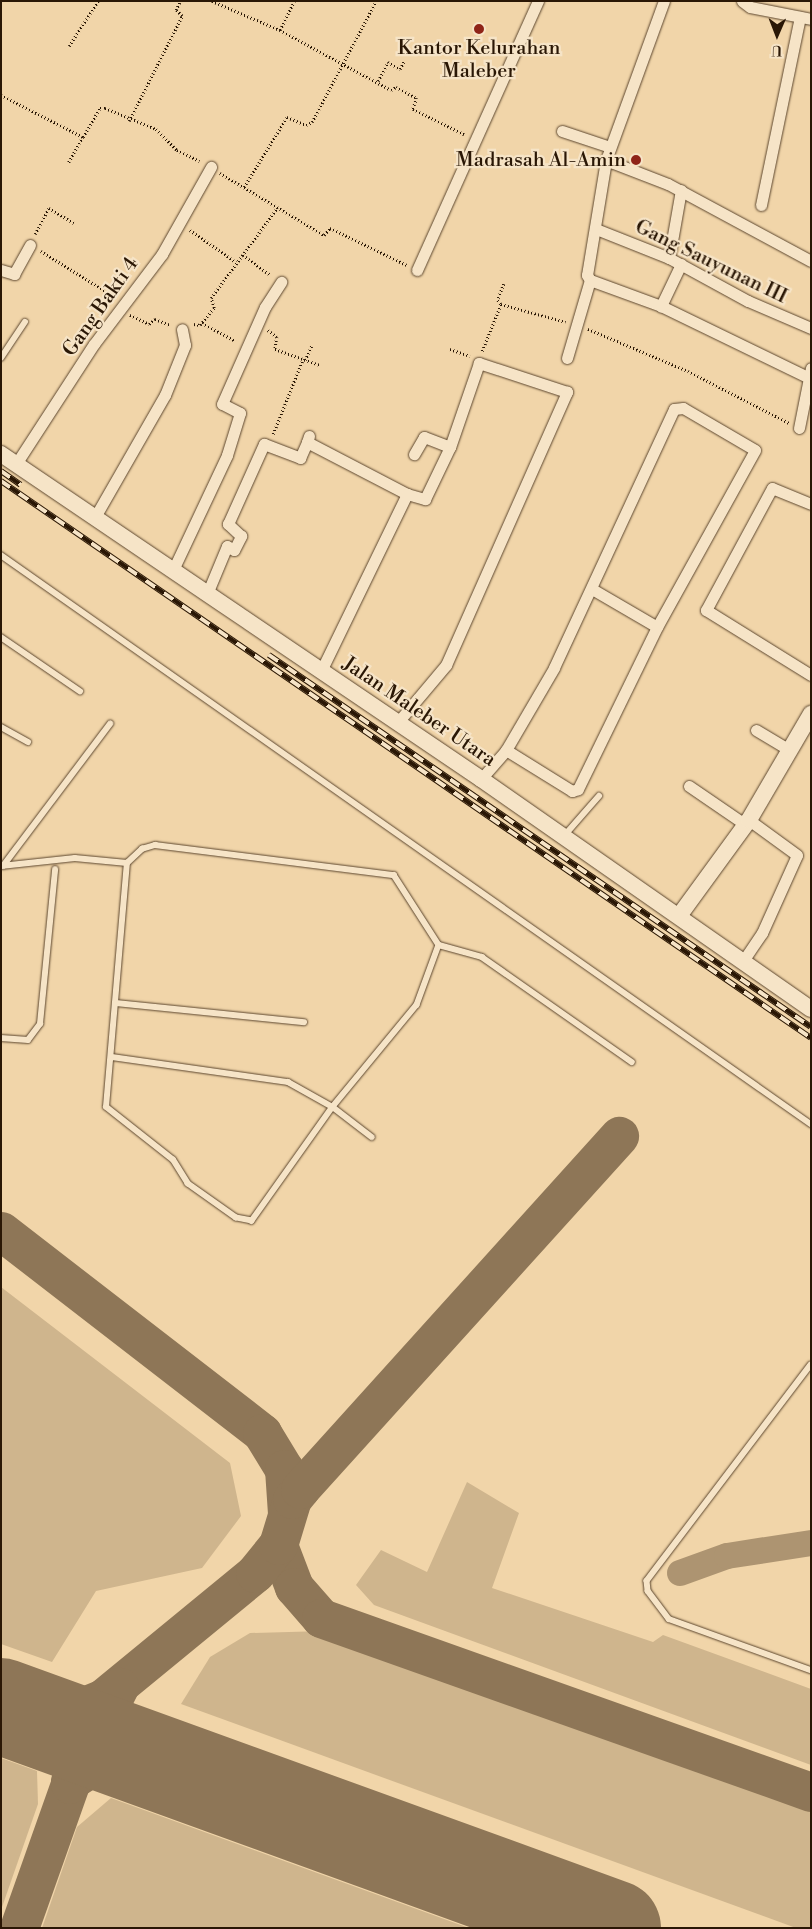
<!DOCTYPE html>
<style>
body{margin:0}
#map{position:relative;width:812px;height:1929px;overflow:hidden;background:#f1d5a9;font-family:"Libre Bodoni",serif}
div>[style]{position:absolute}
.green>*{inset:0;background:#cfb58d}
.river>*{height:26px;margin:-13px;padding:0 13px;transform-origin:13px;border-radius:13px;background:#ad9471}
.taxiway>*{height:39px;margin:-19.5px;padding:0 19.5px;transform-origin:19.5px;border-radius:19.5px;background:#8e7657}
.runway>*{height:96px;margin:-48px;padding:0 48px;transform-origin:48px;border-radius:48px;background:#8e7657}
.path>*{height:2.5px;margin-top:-1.25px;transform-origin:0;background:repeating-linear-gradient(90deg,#2a1705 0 1px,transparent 0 3.5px)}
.roads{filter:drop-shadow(0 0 1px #5c462e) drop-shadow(0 0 1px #5c462e)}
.lane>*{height:5.5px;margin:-2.75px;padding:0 2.75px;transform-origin:2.75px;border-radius:2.75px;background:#f6e4c7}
.street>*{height:11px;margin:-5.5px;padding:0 5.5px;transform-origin:5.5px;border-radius:5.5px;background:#f6e4c7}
.secondary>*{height:16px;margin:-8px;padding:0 8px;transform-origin:8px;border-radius:8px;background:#f6e4c7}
.rail>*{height:5.5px;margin-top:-2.75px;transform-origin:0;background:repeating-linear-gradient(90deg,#f6e4c7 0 11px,#2a1705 0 22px);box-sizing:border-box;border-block:1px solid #2a1705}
.dots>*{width:14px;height:14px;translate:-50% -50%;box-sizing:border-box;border:2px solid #f6e4c7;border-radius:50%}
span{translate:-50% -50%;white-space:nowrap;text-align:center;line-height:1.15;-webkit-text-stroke:4.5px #f6e4c7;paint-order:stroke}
.poi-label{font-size:20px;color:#2a1705}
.right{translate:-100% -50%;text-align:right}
.street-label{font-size:20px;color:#2a1705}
.frame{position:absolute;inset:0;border:2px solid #2a1705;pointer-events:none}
.north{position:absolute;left:752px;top:10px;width:50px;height:50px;-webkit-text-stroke:4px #f6e4c7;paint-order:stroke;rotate:181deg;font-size:14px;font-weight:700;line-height:20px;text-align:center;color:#2a1705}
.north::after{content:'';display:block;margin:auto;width:18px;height:22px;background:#2a1705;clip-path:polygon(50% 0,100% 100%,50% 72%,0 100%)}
</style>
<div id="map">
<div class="green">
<i style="clip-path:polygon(1px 1287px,230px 1463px,241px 1516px,202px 1568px,96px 1591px,52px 1662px,1px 1644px)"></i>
<i style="clip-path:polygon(467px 1482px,519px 1513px,492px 1588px,653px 1642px,663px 1635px,811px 1689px,811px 1765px,374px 1605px,356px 1585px,381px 1550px,427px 1572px)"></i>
<i style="clip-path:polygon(324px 1631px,811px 1807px,811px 1928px,796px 1928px,181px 1704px,210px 1657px,250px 1633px)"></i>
<i style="clip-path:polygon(1px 1758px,37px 1771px,38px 1804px,1px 1910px)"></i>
<i style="clip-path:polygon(111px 1798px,469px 1928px,42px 1928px,77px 1827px)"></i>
</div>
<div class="river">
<i style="left:680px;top:1573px;width:50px;rotate:-19.9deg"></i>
<i style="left:727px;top:1556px;width:85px;rotate:-8.8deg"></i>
</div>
<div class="taxiway">
<i style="left:1px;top:1231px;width:330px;rotate:37.7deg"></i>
<i style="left:262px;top:1433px;width:42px;rotate:58.6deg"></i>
<i style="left:284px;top:1469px;width:44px;rotate:86.1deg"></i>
<i style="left:278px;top:1545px;width:45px;rotate:69.1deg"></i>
<i style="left:294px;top:1587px;width:41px;rotate:48.9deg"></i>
<i style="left:321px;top:1618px;width:520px;rotate:19.55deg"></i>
<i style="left:26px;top:1715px;width:43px;rotate:-4deg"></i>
<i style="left:69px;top:1712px;width:37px;rotate:-22deg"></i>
<i style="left:103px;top:1698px;width:197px;rotate:-39.4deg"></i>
<i style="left:255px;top:1573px;width:36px;rotate:-51deg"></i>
<i style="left:278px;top:1545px;width:48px;rotate:-73.1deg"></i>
<i style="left:292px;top:1499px;width:13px;rotate:-51deg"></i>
<i style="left:300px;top:1489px;width:476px;rotate:-47.9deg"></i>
<i style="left:70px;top:1781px;width:35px;rotate:-33deg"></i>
<i style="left:99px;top:1762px;width:48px;rotate:-3.6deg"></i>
<i style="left:19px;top:1928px;width:153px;rotate:-70.5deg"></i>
<i style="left:70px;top:1784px;width:109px;rotate:-63.2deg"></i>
</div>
<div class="runway">
<i style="left:1px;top:1706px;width:651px;rotate:19.94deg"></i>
</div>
<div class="path">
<i style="left:212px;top:1px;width:74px;rotate:23.1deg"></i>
<i style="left:280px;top:30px;width:126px;rotate:28.4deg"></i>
<i style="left:391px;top:90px;width:6px;rotate:-31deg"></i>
<i style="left:396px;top:87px;width:24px;rotate:28deg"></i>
<i style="left:417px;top:98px;width:12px;rotate:110deg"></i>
<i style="left:413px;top:109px;width:57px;rotate:26.1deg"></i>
<i style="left:280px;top:30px;width:32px;rotate:-64deg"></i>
<i style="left:69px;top:46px;width:54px;rotate:-57.2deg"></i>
<i style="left:378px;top:81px;width:21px;rotate:-62deg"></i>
<i style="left:388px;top:62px;width:14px;rotate:30deg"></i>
<i style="left:400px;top:69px;width:9px;rotate:-63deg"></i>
<i style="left:1px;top:95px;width:92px;rotate:27.1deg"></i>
<i style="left:83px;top:137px;width:31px;rotate:119deg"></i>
<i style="left:129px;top:121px;width:118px;rotate:-63.2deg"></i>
<i style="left:182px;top:16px;width:8px;rotate:-135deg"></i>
<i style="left:176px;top:10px;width:10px;rotate:-66deg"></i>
<i style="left:83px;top:137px;width:34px;rotate:-60deg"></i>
<i style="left:100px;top:108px;width:5px"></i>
<i style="left:105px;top:108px;width:55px;rotate:22.4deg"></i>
<i style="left:156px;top:129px;width:30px;rotate:45deg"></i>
<i style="left:177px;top:150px;width:25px;rotate:26deg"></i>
<i style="left:220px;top:173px;width:121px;rotate:30.8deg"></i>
<i style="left:324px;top:235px;width:9px;rotate:-49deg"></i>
<i style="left:330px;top:228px;width:85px;rotate:25.7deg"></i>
<i style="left:244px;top:187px;width:82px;rotate:-58.4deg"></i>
<i style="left:287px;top:117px;width:21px;rotate:23deg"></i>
<i style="left:306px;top:125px;width:7px;rotate:-27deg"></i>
<i style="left:312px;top:122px;width:137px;rotate:-62.1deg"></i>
<i style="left:190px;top:230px;width:56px;rotate:34.8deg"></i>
<i style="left:35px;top:234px;width:30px;rotate:-62deg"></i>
<i style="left:49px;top:208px;width:29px;rotate:31deg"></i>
<i style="left:41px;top:251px;width:87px;rotate:31.9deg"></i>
<i style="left:243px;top:255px;width:34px;rotate:36deg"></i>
<i style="left:504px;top:284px;width:17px;rotate:111deg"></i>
<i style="left:498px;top:300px;width:5px;rotate:53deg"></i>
<i style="left:501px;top:304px;width:67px;rotate:15.5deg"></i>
<i style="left:130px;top:315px;width:21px;rotate:25deg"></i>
<i style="left:149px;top:324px;width:8px;rotate:-40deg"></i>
<i style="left:155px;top:319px;width:16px;rotate:22deg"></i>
<i style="left:202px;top:323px;width:38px;rotate:28deg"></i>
<i style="left:194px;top:324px;width:6px;rotate:9deg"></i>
<i style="left:200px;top:325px;width:22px;rotate:-51deg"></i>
<i style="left:214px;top:308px;width:10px;rotate:-107deg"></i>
<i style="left:211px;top:298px;width:112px;rotate:-53.7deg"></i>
<i style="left:588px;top:329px;width:108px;rotate:22.8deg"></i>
<i style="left:688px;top:371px;width:114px;rotate:27.2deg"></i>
<i style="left:268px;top:330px;width:11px;rotate:38deg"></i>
<i style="left:277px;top:337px;width:12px;rotate:99deg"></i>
<i style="left:275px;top:349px;width:48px;rotate:19.6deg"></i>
<i style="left:450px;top:349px;width:21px;rotate:19deg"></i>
<i style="left:482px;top:351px;width:51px;rotate:-68deg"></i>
<i style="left:305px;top:360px;width:17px;rotate:-65deg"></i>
<i style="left:273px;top:434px;width:81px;rotate:-68.2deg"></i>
</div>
<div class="roads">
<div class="lane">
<i style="left:1px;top:358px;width:43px;rotate:-56.3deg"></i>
<i style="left:1px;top:555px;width:990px;rotate:35.09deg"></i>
<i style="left:1px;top:637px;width:96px;rotate:34.4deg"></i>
<i style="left:1px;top:727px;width:31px;rotate:29deg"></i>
<i style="left:564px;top:836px;width:53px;rotate:-48.8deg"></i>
<i style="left:155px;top:845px;width:241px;rotate:7.2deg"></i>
<i style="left:394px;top:875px;width:83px;rotate:57.3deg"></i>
<i style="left:439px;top:945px;width:64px;rotate:110.1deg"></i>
<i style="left:417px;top:1005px;width:132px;rotate:129.5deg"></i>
<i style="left:333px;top:1107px;width:140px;rotate:125.4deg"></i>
<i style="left:252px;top:1221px;width:16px;rotate:-169deg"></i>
<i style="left:236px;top:1218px;width:59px;rotate:-144.7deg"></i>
<i style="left:188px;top:1184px;width:28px;rotate:-122deg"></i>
<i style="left:173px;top:1160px;width:85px;rotate:-141.7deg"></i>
<i style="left:106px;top:1107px;width:245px;rotate:-85.1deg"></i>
<i style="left:127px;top:863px;width:21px;rotate:-43deg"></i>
<i style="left:142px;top:849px;width:14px;rotate:-17deg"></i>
<i style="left:1px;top:866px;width:74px;rotate:-6.2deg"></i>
<i style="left:75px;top:858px;width:52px;rotate:5.5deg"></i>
<i style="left:3px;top:866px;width:178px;rotate:-53deg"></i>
<i style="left:439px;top:945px;width:45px;rotate:15.6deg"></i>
<i style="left:482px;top:957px;width:183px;rotate:35deg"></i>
<i style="left:116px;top:1003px;width:189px;rotate:5.8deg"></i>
<i style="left:1px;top:1038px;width:27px;rotate:4deg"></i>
<i style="left:28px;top:1040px;width:20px;rotate:-53deg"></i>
<i style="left:40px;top:1024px;width:155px;rotate:-84.4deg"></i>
<i style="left:112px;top:1057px;width:178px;rotate:8.1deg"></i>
<i style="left:288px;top:1082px;width:51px;rotate:29.1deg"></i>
<i style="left:333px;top:1107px;width:49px;rotate:37.6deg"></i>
<i style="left:811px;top:1365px;width:271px;rotate:127.2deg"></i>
<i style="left:647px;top:1581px;width:10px;rotate:84deg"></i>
<i style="left:648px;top:1591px;width:35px;rotate:53deg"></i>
<i style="left:669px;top:1619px;width:151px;rotate:19.8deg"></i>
</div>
<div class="street">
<i style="left:742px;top:1px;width:10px;rotate:37deg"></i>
<i style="left:750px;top:7px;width:62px;rotate:11.1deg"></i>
<i style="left:562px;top:131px;width:51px;rotate:18.4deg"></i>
<i style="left:606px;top:160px;width:66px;rotate:21.2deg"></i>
<i style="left:668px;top:184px;width:162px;rotate:28.3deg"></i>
<i style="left:761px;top:205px;width:192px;rotate:-78.3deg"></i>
<i style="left:596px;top:229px;width:79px;rotate:21.7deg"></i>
<i style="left:669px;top:258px;width:90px;rotate:28.6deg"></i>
<i style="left:748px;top:301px;width:69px;rotate:23.2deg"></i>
<i style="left:669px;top:258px;width:69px;rotate:-80deg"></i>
<i style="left:681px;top:264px;width:47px;rotate:115.5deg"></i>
<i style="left:661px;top:306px;width:165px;rotate:25.9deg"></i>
<i style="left:1px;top:270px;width:14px;rotate:17deg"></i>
<i style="left:14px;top:274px;width:33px;rotate:-61deg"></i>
<i style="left:417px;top:270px;width:295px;rotate:-65.8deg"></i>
<i style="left:590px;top:280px;width:6px;rotate:-121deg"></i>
<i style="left:587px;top:275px;width:117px;rotate:-80.6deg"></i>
<i style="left:606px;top:160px;width:169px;rotate:-70deg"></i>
<i style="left:590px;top:280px;width:76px;rotate:20.1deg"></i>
<i style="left:567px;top:358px;width:81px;rotate:-73.6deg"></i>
<i style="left:799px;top:428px;width:61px;rotate:-78.7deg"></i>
<i style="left:309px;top:436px;width:6px;rotate:108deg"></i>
<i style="left:307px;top:442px;width:113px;rotate:27.5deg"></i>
<i style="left:16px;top:464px;width:143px;rotate:-57deg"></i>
<i style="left:94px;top:344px;width:113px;rotate:-52.9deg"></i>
<i style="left:162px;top:254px;width:100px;rotate:-60.6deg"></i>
<i style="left:811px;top:504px;width:42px;rotate:-157.7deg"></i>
<i style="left:772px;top:488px;width:139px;rotate:118.4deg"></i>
<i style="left:706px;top:610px;width:123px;rotate:31.8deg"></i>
<i style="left:95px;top:517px;width:141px;rotate:-60.2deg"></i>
<i style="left:165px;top:395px;width:54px;rotate:-68.2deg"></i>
<i style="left:185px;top:345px;width:16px;rotate:-101deg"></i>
<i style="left:173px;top:570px;width:127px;rotate:-64.8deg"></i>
<i style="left:227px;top:455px;width:44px;rotate:-72.8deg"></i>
<i style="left:240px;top:413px;width:20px;rotate:-153deg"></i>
<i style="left:222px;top:404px;width:106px;rotate:-66.1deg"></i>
<i style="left:265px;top:307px;width:30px;rotate:-57deg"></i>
<i style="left:592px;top:589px;width:75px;rotate:30.3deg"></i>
<i style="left:207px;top:594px;width:52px;rotate:-67.4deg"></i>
<i style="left:227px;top:546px;width:8px;rotate:30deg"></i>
<i style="left:234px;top:550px;width:16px;rotate:-63deg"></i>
<i style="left:241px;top:536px;width:18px;rotate:-137deg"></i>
<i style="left:228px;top:524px;width:88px;rotate:-65.8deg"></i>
<i style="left:264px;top:444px;width:39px;rotate:21deg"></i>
<i style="left:300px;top:458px;width:17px;rotate:-66deg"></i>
<i style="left:321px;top:671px;width:197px;rotate:-64.1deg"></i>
<i style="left:407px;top:494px;width:19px;rotate:16deg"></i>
<i style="left:425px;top:499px;width:58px;rotate:-64.3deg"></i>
<i style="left:398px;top:722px;width:75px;rotate:-49.9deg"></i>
<i style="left:446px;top:665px;width:299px;rotate:-66.1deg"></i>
<i style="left:567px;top:392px;width:93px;rotate:-161.8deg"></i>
<i style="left:479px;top:363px;width:89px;rotate:109deg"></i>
<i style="left:450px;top:447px;width:28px;rotate:-159deg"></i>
<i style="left:424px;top:437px;width:20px;rotate:120deg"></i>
<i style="left:756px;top:730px;width:39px;rotate:31deg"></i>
<i style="left:481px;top:779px;width:38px;rotate:-49deg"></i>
<i style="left:506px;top:750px;width:78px;rotate:31.8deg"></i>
<i style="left:572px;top:791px;width:6px;rotate:-18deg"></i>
<i style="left:578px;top:789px;width:180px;rotate:-64deg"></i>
<i style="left:657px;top:627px;width:202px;rotate:-61deg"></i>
<i style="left:755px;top:450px;width:83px;rotate:-149.7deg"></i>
<i style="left:683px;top:408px;width:9px;rotate:174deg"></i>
<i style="left:674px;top:409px;width:285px;rotate:114.9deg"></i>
<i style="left:554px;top:668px;width:95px;rotate:120.3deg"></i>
<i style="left:689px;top:786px;width:69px;rotate:34.4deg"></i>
<i style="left:743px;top:961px;width:34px;rotate:-56deg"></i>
<i style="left:762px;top:933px;width:85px;rotate:-65.8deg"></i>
<i style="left:797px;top:855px;width:59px;rotate:-143.9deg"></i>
</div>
<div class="secondary">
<i style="left:1px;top:454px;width:580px;rotate:34.1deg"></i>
<i style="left:481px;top:779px;width:402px;rotate:34.9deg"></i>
<i style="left:679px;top:916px;width:119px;rotate:-53.9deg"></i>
<i style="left:749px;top:820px;width:123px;rotate:-59.7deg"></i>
</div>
</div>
<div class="rail">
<i style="left:1px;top:471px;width:24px;rotate:35deg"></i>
<i style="left:1px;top:481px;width:983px;rotate:34.51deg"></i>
<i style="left:269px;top:655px;width:657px;rotate:34.46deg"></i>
</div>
<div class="dots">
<i style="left:479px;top:29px;background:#8f2418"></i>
<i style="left:636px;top:160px;background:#8f2418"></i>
</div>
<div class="poi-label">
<span style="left:479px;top:60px">Kantor Kelurahan<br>Maleber</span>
<span class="right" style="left:626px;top:160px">Madrasah Al-Amin</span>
</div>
<div class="street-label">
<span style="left:711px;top:262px;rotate:26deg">Gang Sauyunan III</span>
<span style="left:101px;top:307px;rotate:-55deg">Gang Bakti 4</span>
<span style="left:419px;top:712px;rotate:34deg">Jalan Maleber Utara</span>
</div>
<div class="frame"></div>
<div class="north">U</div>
</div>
